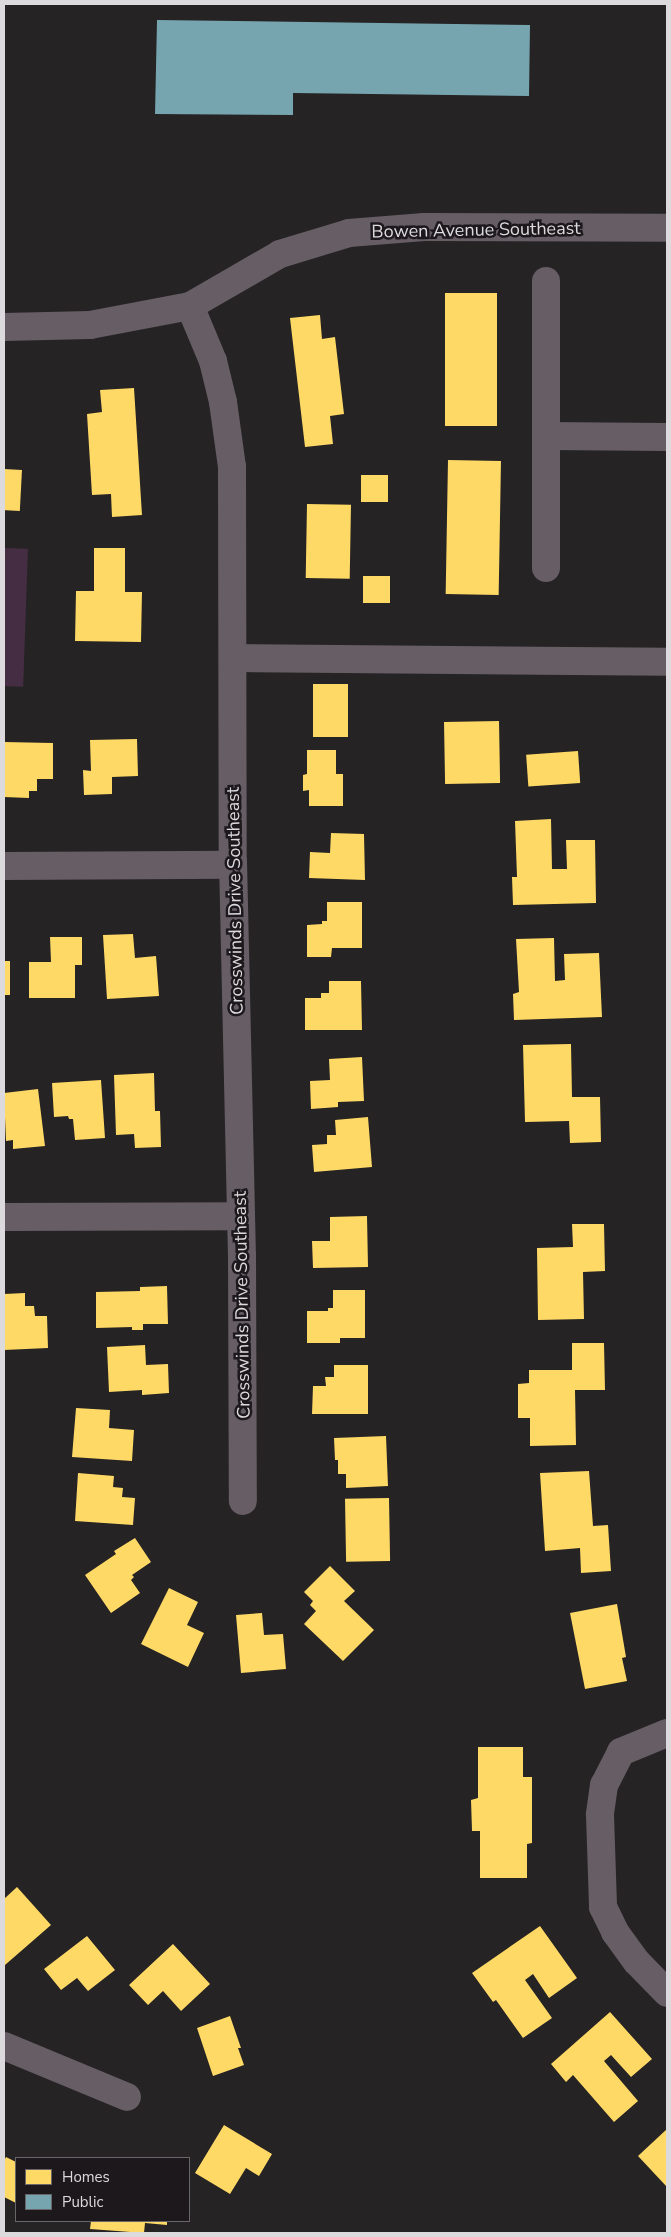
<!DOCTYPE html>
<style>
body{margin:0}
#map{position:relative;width:671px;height:2237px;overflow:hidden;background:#252324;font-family:"Nunito Sans",sans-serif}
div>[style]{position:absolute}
.green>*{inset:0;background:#452e43;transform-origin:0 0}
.homes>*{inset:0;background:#ffd966;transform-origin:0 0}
.public>*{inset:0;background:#76a5af}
.minor>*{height:28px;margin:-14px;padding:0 14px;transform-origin:14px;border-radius:14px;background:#665d65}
span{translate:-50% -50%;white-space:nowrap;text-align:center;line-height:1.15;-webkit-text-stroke:5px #1c181c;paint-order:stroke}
.street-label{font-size:18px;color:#dddadd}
.frame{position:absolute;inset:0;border:5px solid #dddadd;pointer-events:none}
.legend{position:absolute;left:15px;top:2157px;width:175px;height:65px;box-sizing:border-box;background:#1c181c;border:1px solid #696669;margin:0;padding:6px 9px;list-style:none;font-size:15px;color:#dddadd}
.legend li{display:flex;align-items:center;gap:10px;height:25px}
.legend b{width:25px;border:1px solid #696669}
</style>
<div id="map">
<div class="green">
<i style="left:4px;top:548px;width:24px;height:138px;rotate:2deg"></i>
</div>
<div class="homes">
<i style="left:445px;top:293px;width:52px;height:133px"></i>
<i style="clip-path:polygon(320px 315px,322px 339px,335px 337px,344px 414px,330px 416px,333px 444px,305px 447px,290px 318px)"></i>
<i style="clip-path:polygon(134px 388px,142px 515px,112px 517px,111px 494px,92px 495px,87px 414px,102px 412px,100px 390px)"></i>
<i style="left:448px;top:460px;width:53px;height:134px;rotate:1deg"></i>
<i style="left:4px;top:469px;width:18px;height:41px;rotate:3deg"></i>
<i style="left:361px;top:475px;width:27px;height:27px"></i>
<i style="left:307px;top:504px;width:44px;height:74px;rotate:1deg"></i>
<i style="clip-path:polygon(94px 548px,125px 548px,125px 592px,142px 592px,141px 642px,75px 641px,76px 591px,94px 591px)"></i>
<i style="left:363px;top:576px;width:27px;height:27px"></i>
<i style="left:313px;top:684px;width:35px;height:53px"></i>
<i style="left:499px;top:721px;width:62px;height:55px;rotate:89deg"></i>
<i style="clip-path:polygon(137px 739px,138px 776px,112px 777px,112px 794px,84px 795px,83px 770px,91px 771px,90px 740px)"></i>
<i style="clip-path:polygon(4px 742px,53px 743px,53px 779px,37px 779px,37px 791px,29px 791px,29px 798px,4px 797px)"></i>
<i style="clip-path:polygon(307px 750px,336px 750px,336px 774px,343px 774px,343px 806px,309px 806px,309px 790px,303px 791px,303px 775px,307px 774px)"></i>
<i style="left:578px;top:751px;width:32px;height:52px;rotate:86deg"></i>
<i style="clip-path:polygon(551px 819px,552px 869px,567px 869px,566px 840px,595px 840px,596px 903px,513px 905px,512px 877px,517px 877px,515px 821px)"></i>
<i style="clip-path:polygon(331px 833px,364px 834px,365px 880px,309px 878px,310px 852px,330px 853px)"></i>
<i style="clip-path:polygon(327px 902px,362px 902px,362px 948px,332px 948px,331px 957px,307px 957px,307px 925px,322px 924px,322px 921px,327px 921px)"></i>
<i style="clip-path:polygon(133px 934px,135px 958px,156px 956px,159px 996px,107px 999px,103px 935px)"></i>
<i style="clip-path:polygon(50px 937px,82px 937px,82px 965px,75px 965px,75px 998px,29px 998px,29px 962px,51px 962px)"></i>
<i style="clip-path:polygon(554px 938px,555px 981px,565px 980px,564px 954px,599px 953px,602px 1017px,514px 1020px,513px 994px,519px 992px,516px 939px)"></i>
<i style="left:4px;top:961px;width:6px;height:34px"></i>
<i style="clip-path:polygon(329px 981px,361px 981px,362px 1030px,305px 1030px,305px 998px,321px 998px,321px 993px,329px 993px)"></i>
<i style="clip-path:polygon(571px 1044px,572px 1097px,600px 1097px,601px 1142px,570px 1143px,569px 1121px,525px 1122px,523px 1045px)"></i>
<i style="clip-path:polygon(362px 1057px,364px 1101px,338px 1102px,338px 1107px,311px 1109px,310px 1081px,330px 1080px,329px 1059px)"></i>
<i style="clip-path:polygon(154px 1073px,155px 1111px,160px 1111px,161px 1147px,135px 1148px,134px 1134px,116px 1135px,114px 1075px)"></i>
<i style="clip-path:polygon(101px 1080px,105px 1138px,75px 1140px,73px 1119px,69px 1119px,68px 1116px,54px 1117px,52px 1083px)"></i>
<i style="clip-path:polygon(38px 1089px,45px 1146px,13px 1149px,13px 1140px,6px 1141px,4px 1093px)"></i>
<i style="clip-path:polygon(368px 1117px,372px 1167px,314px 1172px,312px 1145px,327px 1144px,327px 1135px,336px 1135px,335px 1120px)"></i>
<i style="clip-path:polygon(367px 1216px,368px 1267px,313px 1268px,312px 1241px,330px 1241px,330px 1217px)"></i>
<i style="clip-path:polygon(572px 1224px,604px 1224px,605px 1271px,583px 1272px,584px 1319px,538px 1320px,537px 1248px,573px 1247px)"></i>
<i style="clip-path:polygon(167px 1286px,168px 1324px,143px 1324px,143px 1330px,132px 1330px,132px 1327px,96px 1328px,96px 1292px,140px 1291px,140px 1287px)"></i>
<i style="clip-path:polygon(333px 1290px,365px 1290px,365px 1338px,340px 1338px,340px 1343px,307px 1343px,307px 1311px,328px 1311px,328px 1308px,333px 1308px)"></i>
<i style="clip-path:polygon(25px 1293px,25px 1306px,34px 1306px,35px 1316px,47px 1316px,48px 1348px,4px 1350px,4px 1294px)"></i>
<i style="clip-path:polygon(572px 1343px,604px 1343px,605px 1390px,575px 1390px,576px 1445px,530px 1446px,530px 1418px,518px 1418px,518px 1384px,529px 1383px,529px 1370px,572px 1370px)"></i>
<i style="clip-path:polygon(145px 1345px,146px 1365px,168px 1364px,169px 1393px,142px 1395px,142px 1390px,109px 1392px,107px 1347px)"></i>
<i style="clip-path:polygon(334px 1365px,368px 1365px,368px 1414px,312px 1414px,313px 1386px,326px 1386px,325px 1377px,334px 1377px)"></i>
<i style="clip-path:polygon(76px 1408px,110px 1410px,109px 1428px,134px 1430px,132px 1461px,72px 1457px)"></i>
<i style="clip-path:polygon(386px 1436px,388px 1486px,346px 1488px,346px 1474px,338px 1474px,338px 1460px,335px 1460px,334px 1438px)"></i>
<i style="clip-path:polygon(589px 1471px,593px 1526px,608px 1525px,611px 1571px,581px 1573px,580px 1548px,545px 1551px,540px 1473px)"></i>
<i style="clip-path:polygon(78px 1473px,114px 1476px,113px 1487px,123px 1488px,122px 1497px,135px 1498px,133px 1525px,75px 1521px)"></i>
<i style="left:389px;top:1498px;width:63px;height:44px;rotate:89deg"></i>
<i style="clip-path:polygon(135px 1538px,151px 1562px,132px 1575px,134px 1577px,131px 1580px,140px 1593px,111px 1613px,85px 1575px,116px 1554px,114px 1551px)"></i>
<i style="clip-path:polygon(330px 1566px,355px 1591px,344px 1601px,374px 1630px,343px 1661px,304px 1624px,316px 1611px,310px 1605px,313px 1601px,304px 1592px)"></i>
<i style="clip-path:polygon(169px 1588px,198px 1602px,187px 1625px,204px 1633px,188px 1667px,141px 1644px)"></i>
<i style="clip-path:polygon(617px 1604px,626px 1657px,622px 1658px,627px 1681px,585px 1689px,570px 1613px)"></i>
<i style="clip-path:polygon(262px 1613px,264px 1635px,283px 1634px,286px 1669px,241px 1673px,236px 1615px)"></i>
<i style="clip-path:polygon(478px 1747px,523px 1747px,523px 1777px,532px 1777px,532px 1843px,527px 1844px,527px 1878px,480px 1878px,480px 1831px,472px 1831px,471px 1800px,478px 1798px)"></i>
<i style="clip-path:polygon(17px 1887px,51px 1925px,5px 1965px,4px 1899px)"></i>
<i style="clip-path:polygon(540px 1926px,577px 1978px,549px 1998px,533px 1974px,525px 1980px,552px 2018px,523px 2038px,496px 2000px,493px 2002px,472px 1973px)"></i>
<i style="clip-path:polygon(87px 1936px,115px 1970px,88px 1991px,77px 1978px,61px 1990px,44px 1969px)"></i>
<i style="clip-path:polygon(173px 1944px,210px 1984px,181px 2011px,163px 1991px,148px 2005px,129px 1985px)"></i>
<i style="clip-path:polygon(610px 2012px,652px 2059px,631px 2077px,611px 2055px,604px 2061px,638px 2101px,614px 2122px,573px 2075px,566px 2082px,551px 2064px)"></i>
<i style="clip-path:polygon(230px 2016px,241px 2048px,238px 2048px,244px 2065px,213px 2076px,197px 2028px)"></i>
<i style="clip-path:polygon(224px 2125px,272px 2154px,259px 2176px,246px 2168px,230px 2194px,195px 2173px)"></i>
<i style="clip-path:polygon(667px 2129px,667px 2187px,638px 2156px)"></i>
<i style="clip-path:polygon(6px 2157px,16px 2162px,16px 2203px,4px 2197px,4px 2161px)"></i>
<i style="clip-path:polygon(91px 2221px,167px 2221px,167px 2225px,145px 2223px,144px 2233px,90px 2229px)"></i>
</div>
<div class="public">
<i style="clip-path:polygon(157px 20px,530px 25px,529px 96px,293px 93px,293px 115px,155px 114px)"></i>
</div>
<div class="minor">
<i style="left:190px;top:306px;width:60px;rotate:67.3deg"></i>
<i style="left:213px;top:361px;width:42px;rotate:76.3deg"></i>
<i style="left:223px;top:402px;width:66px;rotate:82.1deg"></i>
<i style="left:232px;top:467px;width:394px;rotate:89.9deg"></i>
<i style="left:233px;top:861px;width:394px;rotate:88.7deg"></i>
<i style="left:242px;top:1255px;width:246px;rotate:89.8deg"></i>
<i style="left:4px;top:327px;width:86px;rotate:-1.3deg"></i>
<i style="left:90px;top:325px;width:102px;rotate:-10.8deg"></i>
<i style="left:190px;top:306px;width:104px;rotate:-30deg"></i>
<i style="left:280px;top:254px;width:72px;rotate:-16.9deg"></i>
<i style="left:349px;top:233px;width:75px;rotate:-4.6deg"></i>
<i style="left:424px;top:227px;width:243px;rotate:0.2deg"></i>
<i style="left:547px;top:436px;width:120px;rotate:0.5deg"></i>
<i style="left:546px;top:568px;width:287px;rotate:-90deg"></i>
<i style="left:233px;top:658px;width:434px;rotate:0.5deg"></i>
<i style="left:4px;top:866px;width:229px;rotate:-0.3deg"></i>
<i style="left:4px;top:1217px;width:237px;rotate:-0.2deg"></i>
<i style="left:667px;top:1733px;width:50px;rotate:157.6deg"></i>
<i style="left:621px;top:1752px;width:37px;rotate:117deg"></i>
<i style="left:604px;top:1785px;width:30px;rotate:98deg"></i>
<i style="left:600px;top:1815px;width:92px;rotate:88.1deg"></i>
<i style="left:603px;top:1907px;width:28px;rotate:64deg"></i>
<i style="left:615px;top:1932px;width:37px;rotate:54deg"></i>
<i style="left:637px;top:1962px;width:43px;rotate:45.9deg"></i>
<i style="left:4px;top:2046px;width:133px;rotate:22.5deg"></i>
</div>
<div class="street-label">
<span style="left:476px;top:230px;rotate:-1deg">Bowen Avenue Southeast</span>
<span style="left:235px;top:901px;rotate:-91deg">Crosswinds Drive Southeast</span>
<span style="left:242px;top:1305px;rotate:-91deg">Crosswinds Drive Southeast</span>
</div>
<div class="frame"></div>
<ul class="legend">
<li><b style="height:14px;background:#ffd966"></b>Homes</li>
<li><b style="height:14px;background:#76a5af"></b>Public</li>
</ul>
</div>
